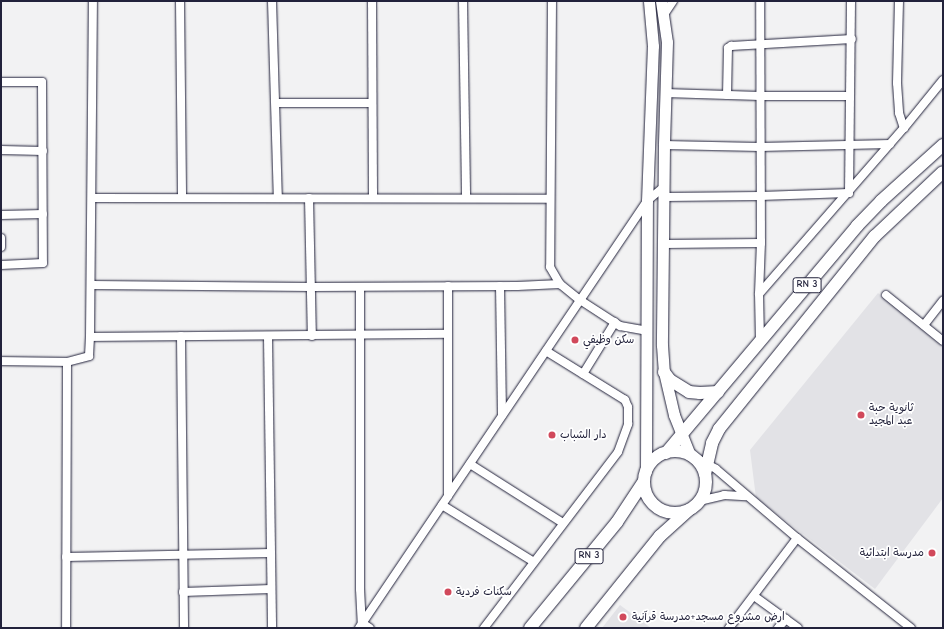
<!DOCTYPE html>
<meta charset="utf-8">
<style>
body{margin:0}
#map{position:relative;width:944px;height:629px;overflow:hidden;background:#f2f2f3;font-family:"Comic Neue","Playpen Sans Arabic",sans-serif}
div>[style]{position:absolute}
.built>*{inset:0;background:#e2e2e6}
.roads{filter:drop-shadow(0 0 1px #22223b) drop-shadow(0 0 1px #22223b)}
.minor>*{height:8px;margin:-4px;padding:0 4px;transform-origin:4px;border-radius:4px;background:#fff}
.secondary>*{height:11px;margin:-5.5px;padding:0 5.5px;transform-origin:5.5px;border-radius:5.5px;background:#fff}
.primary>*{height:12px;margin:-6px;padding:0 6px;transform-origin:6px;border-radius:6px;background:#fff}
.primary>.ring{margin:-6px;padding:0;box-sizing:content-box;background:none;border:12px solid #fff;border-radius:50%}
.dots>*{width:11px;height:11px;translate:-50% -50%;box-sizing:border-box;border:2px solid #fff;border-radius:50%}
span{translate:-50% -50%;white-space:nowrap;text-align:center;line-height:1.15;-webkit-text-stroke:3.5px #fff;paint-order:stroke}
.shield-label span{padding:1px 3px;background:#fff;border:1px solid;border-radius:3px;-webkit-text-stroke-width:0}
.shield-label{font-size:10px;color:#22223b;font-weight:700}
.poi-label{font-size:11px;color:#22223b}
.left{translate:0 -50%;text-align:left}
.right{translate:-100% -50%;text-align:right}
.frame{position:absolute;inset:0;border:2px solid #22223b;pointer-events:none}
</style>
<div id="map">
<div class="built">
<i style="clip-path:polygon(878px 293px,943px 347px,943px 498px,875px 589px,756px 498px,750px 450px)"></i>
<i style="clip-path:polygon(620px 605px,651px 628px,602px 628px)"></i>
</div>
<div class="roads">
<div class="minor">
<i style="left:180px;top:1px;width:196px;rotate:89.4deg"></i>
<i style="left:272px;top:1px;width:197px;rotate:88.3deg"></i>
<i style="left:372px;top:1px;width:197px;rotate:89.7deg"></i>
<i style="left:463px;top:1px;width:197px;rotate:89.1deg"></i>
<i style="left:552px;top:1px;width:266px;rotate:90.4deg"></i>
<i style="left:550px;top:267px;width:20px;rotate:60deg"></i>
<i style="left:560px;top:284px;width:26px;rotate:39deg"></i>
<i style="left:580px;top:300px;width:48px;rotate:33deg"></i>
<i style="left:620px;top:326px;width:27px;rotate:10deg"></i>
<i style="left:899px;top:1px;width:82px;rotate:91.4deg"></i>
<i style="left:897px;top:83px;width:30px;rotate:86deg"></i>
<i style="left:899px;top:113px;width:16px;rotate:72deg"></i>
<i style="left:663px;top:16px;width:18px;rotate:-56deg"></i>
<i style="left:1px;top:82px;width:41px"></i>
<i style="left:42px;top:82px;width:181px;rotate:89.7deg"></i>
<i style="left:43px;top:263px;width:42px;rotate:177.3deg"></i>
<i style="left:665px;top:93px;width:95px;rotate:1.8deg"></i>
<i style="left:760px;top:96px;width:89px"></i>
<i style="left:727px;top:95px;width:47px;rotate:-88.8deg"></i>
<i style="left:728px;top:48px;width:4px;rotate:-34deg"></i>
<i style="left:731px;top:46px;width:121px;rotate:-3.3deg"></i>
<i style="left:276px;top:103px;width:96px"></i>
<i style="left:664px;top:145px;width:96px;rotate:1.2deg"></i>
<i style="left:760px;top:147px;width:130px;rotate:-1.3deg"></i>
<i style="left:1px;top:150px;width:42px;rotate:1.4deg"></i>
<i style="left:665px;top:197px;width:95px;rotate:-0.6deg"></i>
<i style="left:760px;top:196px;width:89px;rotate:-1.9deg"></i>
<i style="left:849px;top:193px;width:192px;rotate:-89.4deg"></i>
<i style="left:93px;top:198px;width:457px;rotate:0.1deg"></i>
<i style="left:309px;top:198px;width:138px;rotate:88.8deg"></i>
<i style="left:1px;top:215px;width:42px;rotate:-1.4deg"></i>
<i style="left:1px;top:238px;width:9px;rotate:90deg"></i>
<i style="left:664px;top:244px;width:97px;rotate:-0.6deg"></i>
<i style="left:92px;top:285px;width:219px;rotate:0.5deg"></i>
<i style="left:311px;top:287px;width:206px;rotate:-0.3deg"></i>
<i style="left:517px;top:286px;width:43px;rotate:-2.7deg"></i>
<i style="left:500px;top:286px;width:129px;rotate:89.1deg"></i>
<i style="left:360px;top:287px;width:302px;rotate:90deg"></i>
<i style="left:360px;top:589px;width:34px;rotate:87deg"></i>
<i style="left:362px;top:623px;width:9px;rotate:32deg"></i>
<i style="left:759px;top:294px;width:51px;rotate:-87.8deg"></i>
<i style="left:761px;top:243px;width:242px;rotate:-90.2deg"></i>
<i style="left:886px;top:295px;width:73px;rotate:38.9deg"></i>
<i style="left:924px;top:325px;width:31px;rotate:-52deg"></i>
<i style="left:181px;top:336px;width:292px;rotate:89.4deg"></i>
<i style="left:90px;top:337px;width:358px;rotate:-0.5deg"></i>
<i style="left:268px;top:337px;width:291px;rotate:89.2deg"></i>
<i style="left:760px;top:341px;width:47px;rotate:-91.2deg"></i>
<i style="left:759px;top:294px;width:220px;rotate:-48.9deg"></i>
<i style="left:904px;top:128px;width:62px;rotate:-50.9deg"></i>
<i style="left:1px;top:361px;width:66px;rotate:0.9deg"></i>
<i style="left:67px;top:362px;width:266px;rotate:90.2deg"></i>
<i style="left:67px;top:362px;width:23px;rotate:-15deg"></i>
<i style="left:89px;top:356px;width:19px;rotate:-87deg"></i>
<i style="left:90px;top:337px;width:336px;rotate:-89.5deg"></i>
<i style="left:583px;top:374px;width:61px;rotate:-58.4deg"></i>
<i style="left:692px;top:456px;width:27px;rotate:28deg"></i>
<i style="left:716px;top:469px;width:106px;rotate:40.4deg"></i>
<i style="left:797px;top:538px;width:145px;rotate:38.3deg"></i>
<i style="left:470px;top:464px;width:110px;rotate:32.4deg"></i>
<i style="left:448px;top:496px;width:210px;rotate:-90deg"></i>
<i style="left:699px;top:501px;width:26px;rotate:-13deg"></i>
<i style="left:724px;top:495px;width:22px;rotate:3deg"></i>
<i style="left:442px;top:505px;width:108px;rotate:31.8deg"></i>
<i style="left:66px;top:557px;width:205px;rotate:-1.1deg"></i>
<i style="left:183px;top:592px;width:88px;rotate:-2deg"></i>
<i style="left:754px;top:596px;width:54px;rotate:36deg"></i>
<i style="left:359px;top:628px;width:515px;rotate:-56deg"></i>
<i style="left:647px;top:201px;width:23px;rotate:-40deg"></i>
<i style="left:484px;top:628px;width:221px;rotate:-52.7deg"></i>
<i style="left:618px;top:452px;width:30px;rotate:-70deg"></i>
<i style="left:628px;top:424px;width:17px;rotate:-90deg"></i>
<i style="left:628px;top:407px;width:8px;rotate:-113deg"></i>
<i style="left:625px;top:400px;width:93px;rotate:-148.2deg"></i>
<i style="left:729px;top:628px;width:113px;rotate:-52.9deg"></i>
<i style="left:778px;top:628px;width:12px;rotate:-48deg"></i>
</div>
<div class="secondary">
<i style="left:661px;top:1px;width:41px;rotate:81.7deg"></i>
<i style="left:667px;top:42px;width:103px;rotate:91.7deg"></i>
<i style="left:664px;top:145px;width:200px;rotate:90.6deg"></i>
<i style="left:662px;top:345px;width:27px;rotate:86deg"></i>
<i style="left:664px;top:372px;width:44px;rotate:76.9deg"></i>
<i style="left:674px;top:415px;width:43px;rotate:68.2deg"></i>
<i style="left:646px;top:471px;width:270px;rotate:-89.8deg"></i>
<i style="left:647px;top:201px;width:155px;rotate:-87.8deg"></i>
<i style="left:653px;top:46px;width:45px;rotate:-95.1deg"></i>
</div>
<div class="primary">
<i style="left:664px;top:372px;width:10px;rotate:53deg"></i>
<i style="left:670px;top:380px;width:22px;rotate:32deg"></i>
<i style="left:689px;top:392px;width:11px;rotate:5deg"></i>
<i style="left:700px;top:393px;width:18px;rotate:-3deg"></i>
<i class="ring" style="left:644px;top:451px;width:50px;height:50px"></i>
<i style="left:666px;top:453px;width:297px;rotate:-49.9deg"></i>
<i style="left:857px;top:226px;width:35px;rotate:-46deg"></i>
<i style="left:881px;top:201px;width:84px;rotate:-42.1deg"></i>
<i style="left:705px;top:474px;width:32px;rotate:-77deg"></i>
<i style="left:712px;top:443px;width:16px;rotate:-63deg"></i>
<i style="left:719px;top:429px;width:248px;rotate:-51.1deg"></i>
<i style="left:875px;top:236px;width:93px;rotate:-43.3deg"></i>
<i style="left:530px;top:628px;width:137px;rotate:-50.6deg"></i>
<i style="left:617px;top:522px;width:49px;rotate:-56.6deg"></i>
<i style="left:586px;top:628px;width:118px;rotate:-51.2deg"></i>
<i style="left:660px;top:536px;width:39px;rotate:-42deg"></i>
</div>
</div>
<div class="dots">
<i style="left:575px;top:340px;background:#d1495b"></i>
<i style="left:861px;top:415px;background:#d1495b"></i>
<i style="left:552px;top:435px;background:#d1495b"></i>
<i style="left:932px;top:553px;background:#d1495b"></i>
<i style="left:448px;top:592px;background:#d1495b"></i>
<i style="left:623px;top:617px;background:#d1495b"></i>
</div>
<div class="shield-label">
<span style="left:807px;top:285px">RN 3</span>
<span style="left:589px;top:556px">RN 3</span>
</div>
<div class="poi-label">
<span class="left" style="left:583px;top:340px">سكن وظيفي</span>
<span class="left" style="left:869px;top:415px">ثانوية حبة<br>عبد المجيد</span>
<span class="left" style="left:560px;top:435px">دار الشباب</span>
<span class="right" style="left:924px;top:553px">مدرسة ابتدائية</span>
<span class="left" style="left:456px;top:592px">سكنات فردية</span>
<span class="left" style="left:632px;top:617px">ارض مشروع مسجد+مدرسة قرآنية</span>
</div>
<div class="frame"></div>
</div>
